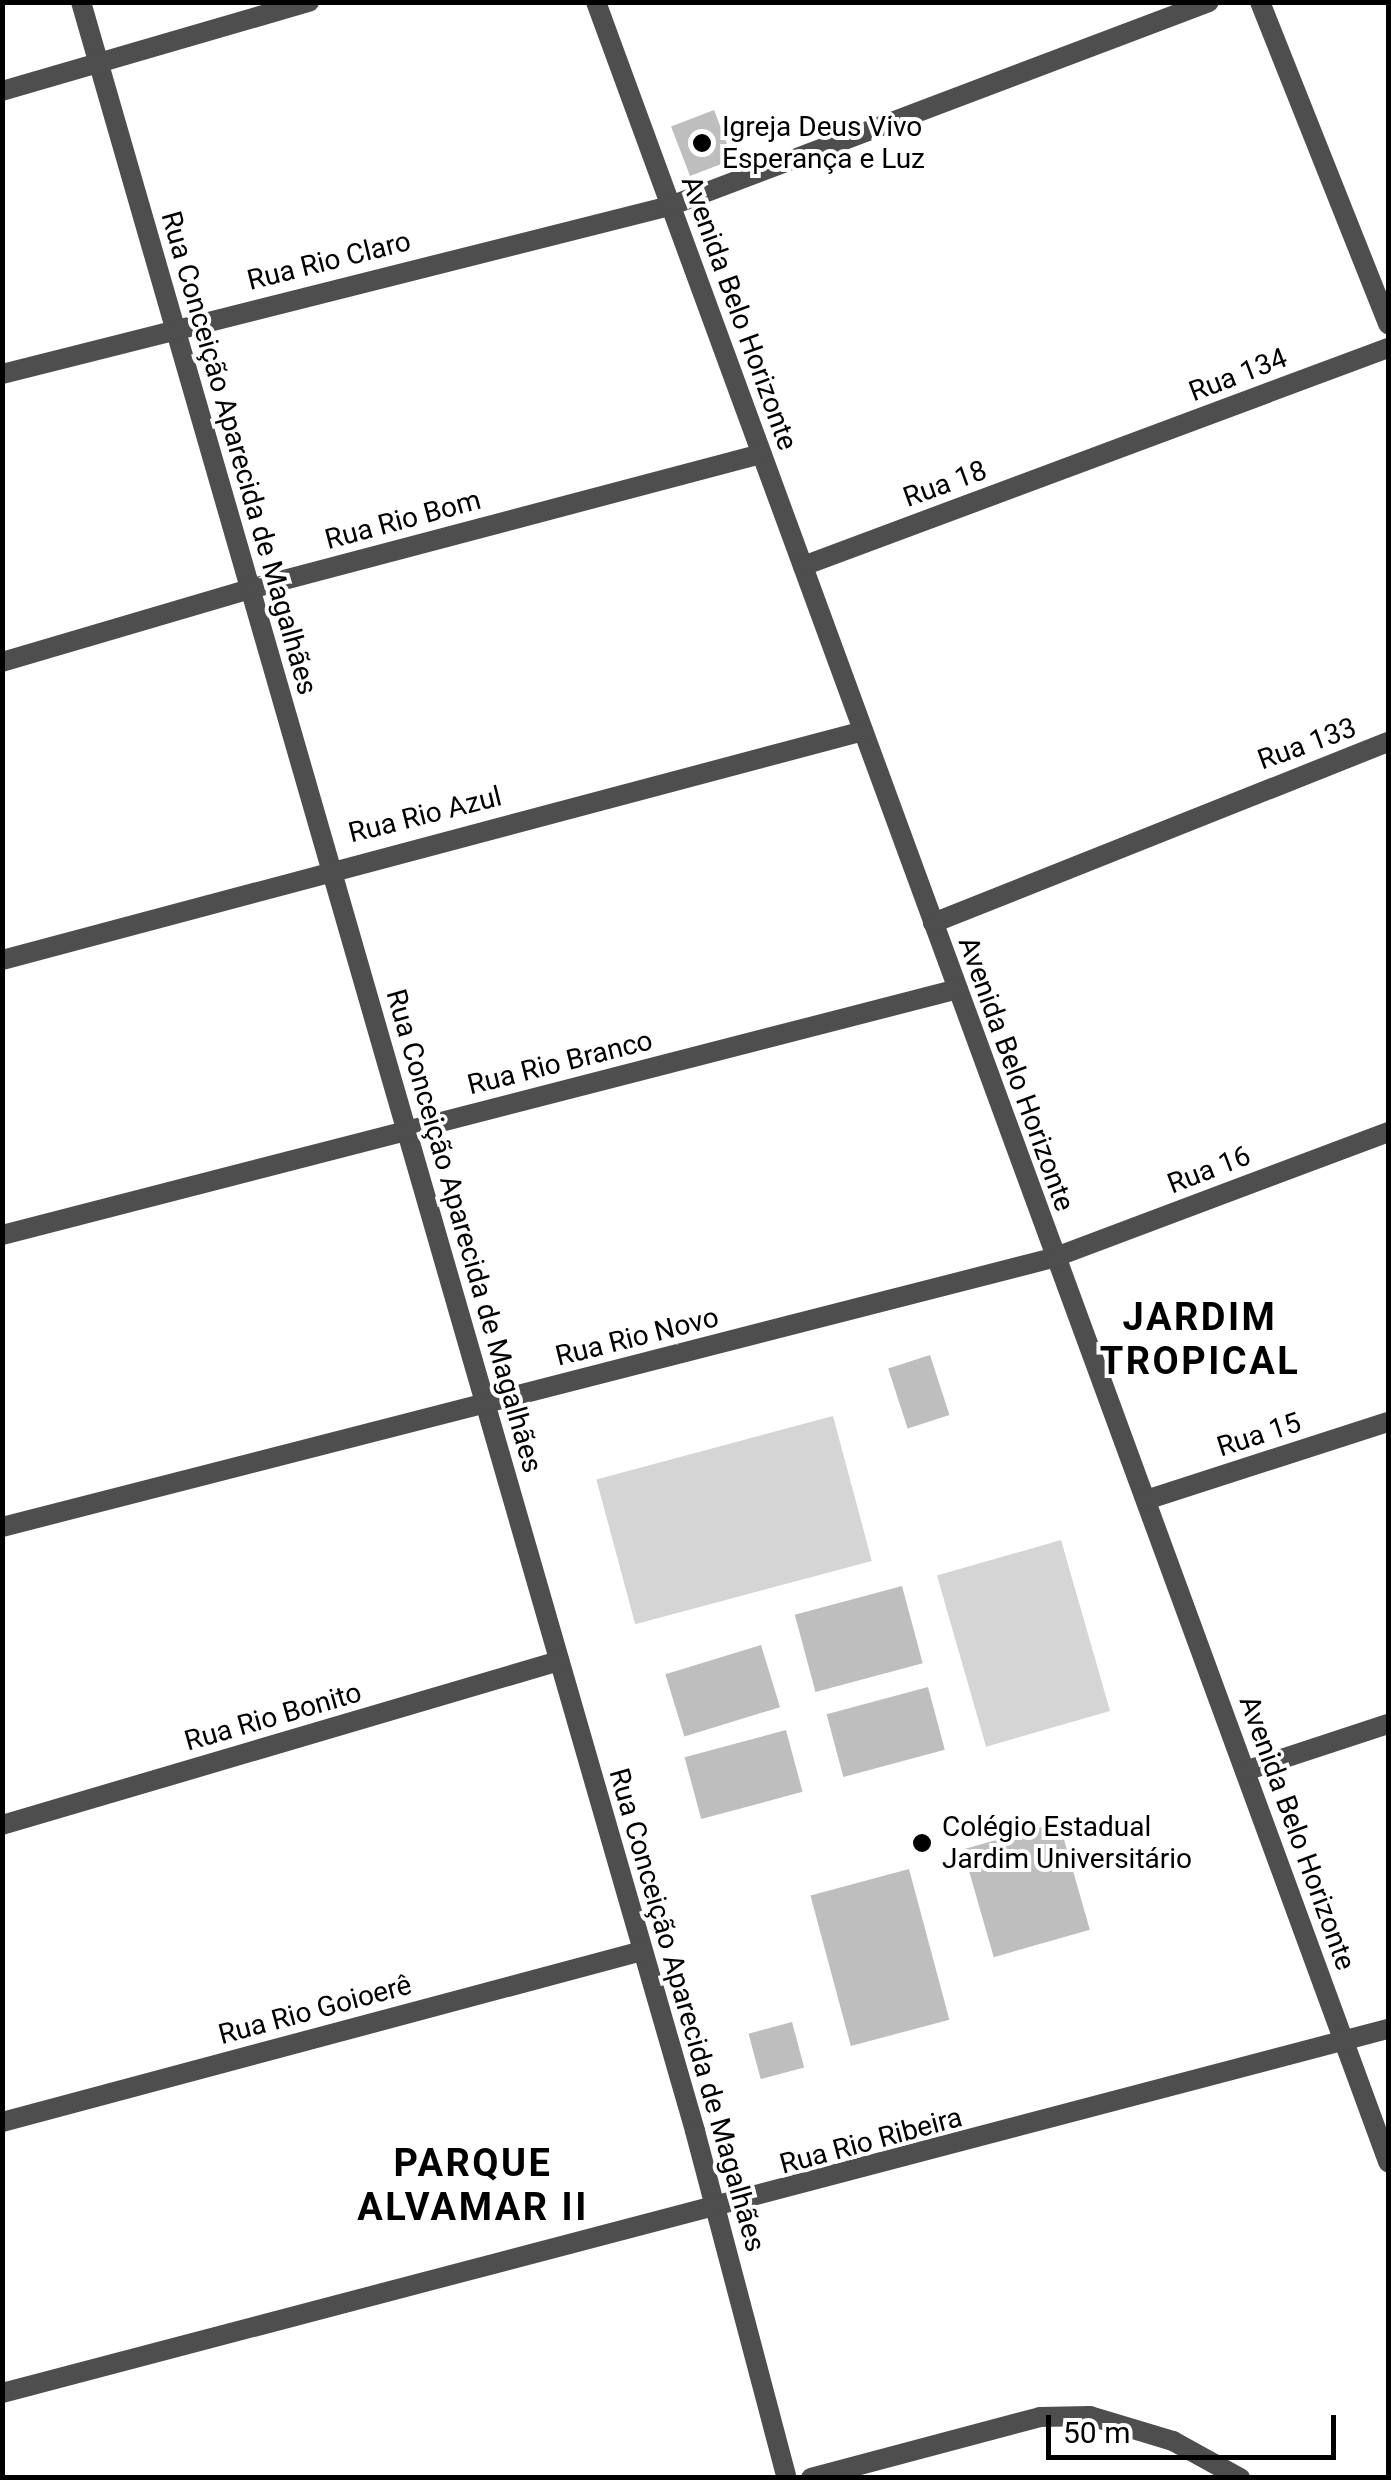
<!DOCTYPE html>
<meta charset="utf-8">
<style>
body{margin:0}
#map{position:relative;width:1391px;height:2480px;overflow:hidden;background:#fff;font-family:Roboto,sans-serif}
div>[style]{position:absolute}
.green>*{inset:0;background:#d5d5d5;transform-origin:0 0}
.building>*{inset:0;background:#bebebe;transform-origin:0 0}
.minor>*{height:20px;margin:-10px;padding:0 10px;transform-origin:10px;border-radius:10px;background:#4e4e4e}
.dots>*{width:28px;height:28px;translate:-50% -50%;box-sizing:border-box;border:5px solid #fff;border-radius:50%}
span{translate:-50% -50%;white-space:nowrap;text-align:center;line-height:1.15;-webkit-text-stroke:8px #fff;paint-order:stroke}
.poi-label{font-size:28px;color:#000}
.left{translate:0 -50%;text-align:left}
.street-label{font-size:28px;color:#000}
.district-label{font-size:38px;color:#000;font-weight:700;letter-spacing:2.5px}
.frame{position:absolute;inset:0;border:5px solid #000;pointer-events:none}
.scale{position:absolute;left:1046px;top:2415px;width:290px;height:45px;box-sizing:border-box;border:5px solid #000;border-top:0;padding-left:12px;font-size:30px;line-height:35px;white-space:nowrap;color:#000;-webkit-text-stroke:8px #fff;paint-order:stroke}
</style>
<div id="map">
<div class="green">
<i style="left:833px;top:1416px;width:150px;height:245px;rotate:75deg"></i>
<i style="left:1061px;top:1540px;width:178px;height:129px;rotate:74deg"></i>
</div>
<div class="building">
<i style="left:714px;top:110px;width:53px;height:46px;rotate:69deg"></i>
<i style="left:930px;top:1355px;width:63px;height:44px;rotate:72deg"></i>
<i style="left:902px;top:1586px;width:80px;height:111px;rotate:75deg"></i>
<i style="left:761px;top:1645px;width:65px;height:100px;rotate:73deg"></i>
<i style="left:928px;top:1687px;width:65px;height:105px;rotate:75deg"></i>
<i style="left:786px;top:1730px;width:64px;height:105px;rotate:75deg"></i>
<i style="left:1059px;top:1822px;width:112px;height:100px;rotate:74deg"></i>
<i style="left:909px;top:1869px;width:156px;height:102px;rotate:75deg"></i>
<i style="left:792px;top:2022px;width:47px;height:45px;rotate:75deg"></i>
</div>
<div class="minor">
<i style="left:81px;top:2px;width:2216px;rotate:73.91deg"></i>
<i style="left:695px;top:2131px;width:359px;rotate:75.2deg"></i>
<i style="left:596px;top:2px;width:2301px;rotate:69.86deg"></i>
<i style="left:1260px;top:2px;width:347px;rotate:68.3deg"></i>
<i style="left:2px;top:91px;width:320px;rotate:-16.2deg"></i>
<i style="left:2px;top:374px;width:689px;rotate:-14.12deg"></i>
<i style="left:670px;top:206px;width:576px;rotate:-20.73deg"></i>
<i style="left:803px;top:566px;width:624px;rotate:-20.44deg"></i>
<i style="left:2px;top:662px;width:259px;rotate:-16.4deg"></i>
<i style="left:250px;top:589px;width:529px;rotate:-14.8deg"></i>
<i style="left:933px;top:923px;width:490px;rotate:-21.7deg"></i>
<i style="left:2px;top:960px;width:891px;rotate:-14.89deg"></i>
<i style="left:2px;top:1235px;width:987px;rotate:-14.43deg"></i>
<i style="left:1146px;top:1500px;width:254px;rotate:-17.9deg"></i>
<i style="left:2px;top:1527px;width:1085px;rotate:-14.36deg"></i>
<i style="left:1053px;top:1258px;width:358px;rotate:-20.6deg"></i>
<i style="left:1245px;top:1771px;width:151px;rotate:-18.2deg"></i>
<i style="left:2px;top:1825px;width:581px;rotate:-16.41deg"></i>
<i style="left:2px;top:2122px;width:662px;rotate:-14.96deg"></i>
<i style="left:2px;top:2393px;width:1433px;rotate:-14.72deg"></i>
<i style="left:811px;top:2478px;width:237px;rotate:-14.9deg"></i>
<i style="left:1040px;top:2417px;width:50px;rotate:-1.1deg"></i>
<i style="left:1090px;top:2416px;width:87px;rotate:16.8deg"></i>
<i style="left:1173px;top:2441px;width:77px;rotate:28.9deg"></i>
</div>
<div class="dots">
<i style="left:702px;top:143px;background:#000"></i>
<i style="left:922px;top:1843px;background:#000"></i>
</div>
<div class="poi-label">
<span class="left" style="left:722px;top:143px">Igreja Deus Vivo<br>Esperança e Luz</span>
<span class="left" style="left:942px;top:1843px">Colégio Estadual<br>Jardim Universitário</span>
</div>
<div class="street-label">
<span style="left:329px;top:261px;rotate:-14deg">Rua Rio Claro</span>
<span style="left:739px;top:313px;rotate:70deg">Avenida Belo Horizonte</span>
<span style="left:1238px;top:375px;rotate:-21deg">Rua 134</span>
<span style="left:239px;top:453px;rotate:74deg">Rua Conceição Aparecida de Magalhães</span>
<span style="left:945px;top:484px;rotate:-20deg">Rua 18</span>
<span style="left:403px;top:520px;rotate:-15deg">Rua Rio Bom</span>
<span style="left:1307px;top:744px;rotate:-20deg">Rua 133</span>
<span style="left:425px;top:815px;rotate:-14deg">Rua Rio Azul</span>
<span style="left:560px;top:1063px;rotate:-14deg">Rua Rio Branco</span>
<span style="left:1016px;top:1074px;rotate:70deg">Avenida Belo Horizonte</span>
<span style="left:1209px;top:1170px;rotate:-21deg">Rua 16</span>
<span style="left:464px;top:1231px;rotate:74deg">Rua Conceição Aparecida de Magalhães</span>
<span style="left:637px;top:1337px;rotate:-14deg">Rua Rio Novo</span>
<span style="left:1259px;top:1435px;rotate:-18deg">Rua 15</span>
<span style="left:273px;top:1717px;rotate:-16deg">Rua Rio Bonito</span>
<span style="left:1297px;top:1833px;rotate:70deg">Avenida Belo Horizonte</span>
<span style="left:315px;top:2010px;rotate:-15deg">Rua Rio Goioerê</span>
<span style="left:687px;top:2010px;rotate:74deg">Rua Conceição Aparecida de Magalhães</span>
<span style="left:871px;top:2141px;rotate:-15deg">Rua Rio Ribeira</span>
</div>
<div class="district-label">
<span style="left:1200px;top:1340px">JARDIM<br>TROPICAL</span>
<span style="left:473px;top:2186px">PARQUE<br>ALVAMAR II</span>
</div>
<div class="frame"></div>
<div class="scale">50 m</div>
</div>
